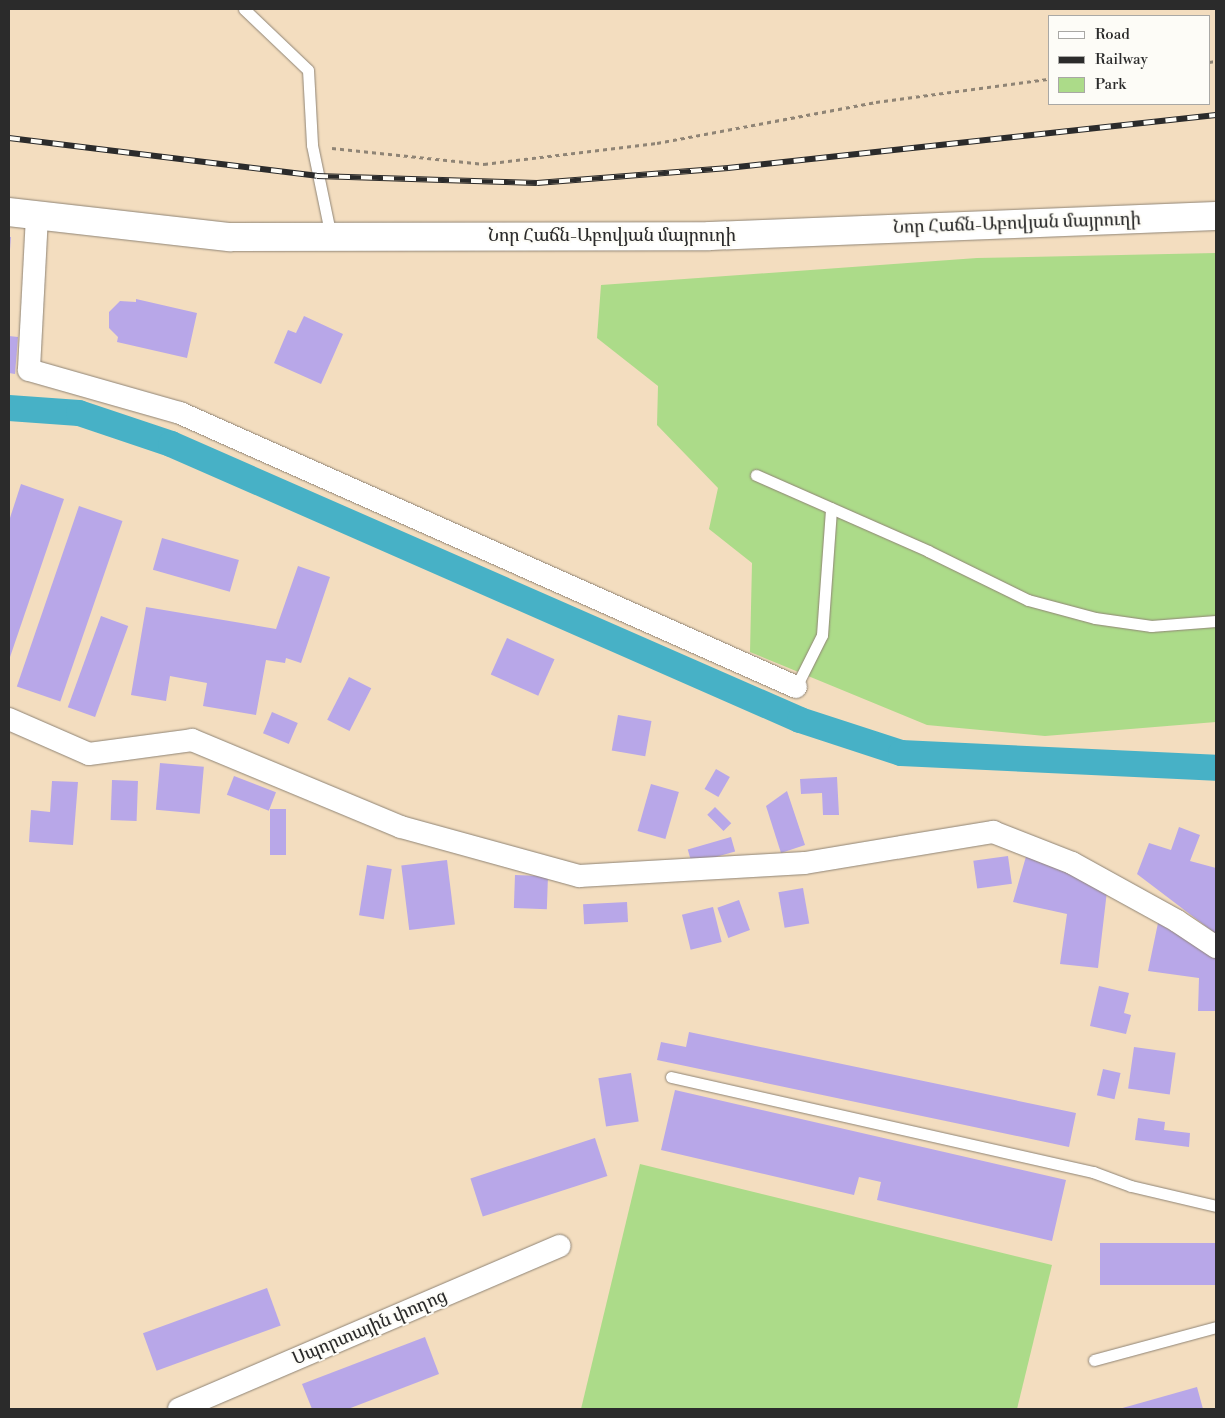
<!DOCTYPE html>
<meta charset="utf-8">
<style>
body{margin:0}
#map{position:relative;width:1225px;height:1418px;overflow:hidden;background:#f3ddbf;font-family:"Libre Bodoni","Noto Serif Armenian",serif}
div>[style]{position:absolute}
.green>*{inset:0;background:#acdb89}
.canal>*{height:26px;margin:-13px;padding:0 13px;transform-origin:13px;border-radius:13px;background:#47b1c6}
.building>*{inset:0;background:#b8a7e8;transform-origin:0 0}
.path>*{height:3px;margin-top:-1.5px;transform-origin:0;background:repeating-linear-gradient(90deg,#8f8475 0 4px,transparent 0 8px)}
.roads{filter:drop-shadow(0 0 1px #8f8475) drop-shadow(0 0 1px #8f8475)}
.service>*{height:11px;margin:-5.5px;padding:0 5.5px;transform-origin:5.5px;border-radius:5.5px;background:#fff}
.minor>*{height:22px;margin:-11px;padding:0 11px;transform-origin:11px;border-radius:11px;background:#fff}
.primary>*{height:28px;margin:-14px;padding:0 14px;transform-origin:14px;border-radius:14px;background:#fff}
.rail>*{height:5.5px;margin-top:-2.75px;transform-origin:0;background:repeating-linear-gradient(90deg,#fdfcf7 0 11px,#2b2b2b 0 22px);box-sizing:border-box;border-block:1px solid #2b2b2b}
span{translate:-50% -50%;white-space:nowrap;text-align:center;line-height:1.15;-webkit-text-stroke:4px #fdfcf7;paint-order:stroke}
.street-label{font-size:18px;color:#2b2b2b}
.frame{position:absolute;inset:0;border:10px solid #2b2b2b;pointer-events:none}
.legend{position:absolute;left:1048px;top:15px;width:162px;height:90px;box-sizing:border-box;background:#fdfcf7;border:1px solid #a9a8a5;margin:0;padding:6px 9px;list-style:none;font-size:15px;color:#2b2b2b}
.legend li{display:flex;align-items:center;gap:10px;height:25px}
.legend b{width:25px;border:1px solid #a9a8a5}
</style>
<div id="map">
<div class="green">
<i style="clip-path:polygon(1216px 253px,1216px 722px,1045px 736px,927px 725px,750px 652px,752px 563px,709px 529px,718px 488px,657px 425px,658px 386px,597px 338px,601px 285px,977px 258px)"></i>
<i style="clip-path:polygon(640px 1164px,1052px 1265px,1017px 1409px,581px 1409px)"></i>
</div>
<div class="canal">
<i style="left:9px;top:408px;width:70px;rotate:4.1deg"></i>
<i style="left:79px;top:413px;width:97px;rotate:18.6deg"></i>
<i style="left:171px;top:444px;width:687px;rotate:23.69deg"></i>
<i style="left:800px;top:720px;width:106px;rotate:18.1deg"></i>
<i style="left:901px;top:753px;width:315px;rotate:2.7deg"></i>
</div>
<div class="building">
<i style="clip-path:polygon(9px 237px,11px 237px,10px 250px,9px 250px)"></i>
<i style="clip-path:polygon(136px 299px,197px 313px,187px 358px,117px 342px,118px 337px,109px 328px,109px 312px,120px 301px,136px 302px)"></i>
<i style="clip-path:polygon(304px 316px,343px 334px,321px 384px,274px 363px,288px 330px,296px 333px)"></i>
<i style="clip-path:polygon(9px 336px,18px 337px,15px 374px,9px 373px)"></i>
<i style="clip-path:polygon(21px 484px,64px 499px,9px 660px,9px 521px)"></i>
<i style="left:79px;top:506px;width:46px;height:191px;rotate:19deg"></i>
<i style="left:162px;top:538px;width:80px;height:33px;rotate:16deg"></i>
<i style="clip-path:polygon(298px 566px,330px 577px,301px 663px,286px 658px,285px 663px,266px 660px,256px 715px,203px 706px,207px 683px,170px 676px,166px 701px,131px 695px,146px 607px,276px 629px)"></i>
<i style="left:101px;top:616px;width:29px;height:97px;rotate:20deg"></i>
<i style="left:507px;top:638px;width:52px;height:40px;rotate:24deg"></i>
<i style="left:349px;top:677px;width:25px;height:48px;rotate:27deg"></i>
<i style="left:272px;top:712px;width:28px;height:23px;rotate:23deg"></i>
<i style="left:618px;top:715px;width:34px;height:36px;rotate:10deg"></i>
<i style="left:160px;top:763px;width:44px;height:47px;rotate:5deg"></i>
<i style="left:716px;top:769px;width:16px;height:23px;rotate:30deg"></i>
<i style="left:234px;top:776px;width:45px;height:20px;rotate:21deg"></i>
<i style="clip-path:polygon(837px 777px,839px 815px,823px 815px,822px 793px,801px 794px,800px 779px)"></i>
<i style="left:112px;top:780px;width:26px;height:40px;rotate:2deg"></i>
<i style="clip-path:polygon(52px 781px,78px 782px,73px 845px,29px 842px,31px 810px,50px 812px)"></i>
<i style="left:651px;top:784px;width:29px;height:49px;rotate:16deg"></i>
<i style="clip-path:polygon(787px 791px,805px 845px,781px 853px,766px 806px)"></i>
<i style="left:715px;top:807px;width:23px;height:11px;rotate:45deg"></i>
<i style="left:286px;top:809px;width:46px;height:16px;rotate:90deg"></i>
<i style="clip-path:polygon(1179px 827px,1200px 835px,1190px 861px,1216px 868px,1216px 934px,1137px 874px,1149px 843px,1171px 850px)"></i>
<i style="left:731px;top:837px;width:15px;height:45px;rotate:74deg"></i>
<i style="clip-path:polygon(1027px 853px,1107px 891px,1098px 968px,1060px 964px,1067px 914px,1013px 902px)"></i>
<i style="left:1008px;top:856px;width:28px;height:35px;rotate:82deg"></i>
<i style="left:447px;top:860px;width:65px;height:46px;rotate:83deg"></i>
<i style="left:367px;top:865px;width:25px;height:51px;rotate:9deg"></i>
<i style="left:515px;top:875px;width:33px;height:33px;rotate:2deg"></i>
<i style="left:803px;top:888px;width:36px;height:25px;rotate:80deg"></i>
<i style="left:739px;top:900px;width:32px;height:23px;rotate:70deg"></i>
<i style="left:627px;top:902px;width:20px;height:44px;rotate:87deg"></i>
<i style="left:713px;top:907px;width:36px;height:32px;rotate:76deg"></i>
<i style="clip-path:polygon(1158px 923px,1216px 957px,1215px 1011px,1198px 1011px,1199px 978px,1148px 971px)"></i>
<i style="clip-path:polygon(1099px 986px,1129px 993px,1124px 1013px,1131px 1015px,1126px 1034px,1090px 1026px)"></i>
<i style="clip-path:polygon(689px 1032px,1076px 1113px,1069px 1147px,657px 1060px,661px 1042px,686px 1047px)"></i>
<i style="left:1134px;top:1047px;width:42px;height:42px;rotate:8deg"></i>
<i style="left:1103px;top:1069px;width:18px;height:27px;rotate:13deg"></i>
<i style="left:631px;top:1073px;width:49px;height:33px;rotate:81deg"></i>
<i style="clip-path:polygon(675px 1090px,1066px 1180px,1052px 1241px,877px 1200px,881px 1182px,859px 1177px,854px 1195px,661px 1150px)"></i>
<i style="clip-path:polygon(1138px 1118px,1165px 1122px,1164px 1130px,1190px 1133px,1189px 1147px,1135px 1140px)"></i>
<i style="left:595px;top:1138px;width:40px;height:131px;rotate:72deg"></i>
<i style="left:1216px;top:1243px;width:42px;height:116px;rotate:90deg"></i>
<i style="left:267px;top:1288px;width:40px;height:132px;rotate:70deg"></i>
<i style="clip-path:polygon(425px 1337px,439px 1374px,348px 1409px,312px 1409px,302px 1384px)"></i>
<i style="clip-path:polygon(1197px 1387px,1203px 1409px,1119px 1409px)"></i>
</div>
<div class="path">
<i style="left:1209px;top:62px;width:7px;rotate:-8deg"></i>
<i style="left:332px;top:148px;width:153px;rotate:6deg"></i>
<i style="left:484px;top:164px;width:174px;rotate:-6.9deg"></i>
<i style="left:657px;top:143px;width:223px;rotate:-10.6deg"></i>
<i style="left:876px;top:102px;width:175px;rotate:-7.6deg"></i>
</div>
<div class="roads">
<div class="service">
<i style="left:244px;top:9px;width:88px;rotate:43.6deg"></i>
<i style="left:308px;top:70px;width:75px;rotate:86.9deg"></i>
<i style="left:312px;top:145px;width:94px;rotate:78.3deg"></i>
<i style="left:756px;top:475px;width:188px;rotate:23.8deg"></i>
<i style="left:928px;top:551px;width:111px;rotate:26.1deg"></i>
<i style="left:1028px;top:600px;width:69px;rotate:15deg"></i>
<i style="left:1095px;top:618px;width:57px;rotate:8.1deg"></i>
<i style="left:1151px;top:626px;width:65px;rotate:-4.4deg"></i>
<i style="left:796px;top:687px;width:58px;rotate:-63.4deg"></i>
<i style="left:822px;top:635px;width:127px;rotate:-85.9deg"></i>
<i style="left:671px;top:1077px;width:433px;rotate:12.7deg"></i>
<i style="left:1093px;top:1172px;width:40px;rotate:20.2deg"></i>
<i style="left:1131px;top:1186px;width:87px;rotate:13.2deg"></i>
<i style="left:1094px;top:1360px;width:126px;rotate:-15.1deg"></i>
</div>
<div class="minor">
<i style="left:37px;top:216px;width:154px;rotate:93deg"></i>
<i style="left:29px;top:370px;width:157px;rotate:15.9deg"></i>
<i style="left:180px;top:413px;width:674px;rotate:23.98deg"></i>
<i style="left:9px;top:719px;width:87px;rotate:23.6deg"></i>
<i style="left:89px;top:754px;width:104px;rotate:-7.7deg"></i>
<i style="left:192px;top:740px;width:226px;rotate:22.6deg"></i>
<i style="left:401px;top:827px;width:185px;rotate:15.4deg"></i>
<i style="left:579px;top:876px;width:226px;rotate:-3.3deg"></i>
<i style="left:805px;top:863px;width:191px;rotate:-9.4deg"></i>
<i style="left:993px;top:832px;width:85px;rotate:21.4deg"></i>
<i style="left:1072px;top:863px;width:120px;rotate:28.9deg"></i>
<i style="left:1177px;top:921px;width:47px;rotate:33.7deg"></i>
<i style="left:179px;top:1409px;width:414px;rotate:-23.2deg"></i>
</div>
<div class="primary">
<i style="left:9px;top:212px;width:222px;rotate:6.5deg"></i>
<i style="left:230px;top:237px;width:480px;rotate:-0.1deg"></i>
<i style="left:710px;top:236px;width:506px;rotate:-2.26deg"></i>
</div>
</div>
<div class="rail">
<i style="left:9px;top:138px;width:310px;rotate:7deg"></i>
<i style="left:317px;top:176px;width:220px;rotate:1.8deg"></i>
<i style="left:537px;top:183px;width:192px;rotate:-4.5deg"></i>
<i style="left:728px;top:168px;width:491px;rotate:-6.2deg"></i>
</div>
<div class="street-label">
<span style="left:1017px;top:224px;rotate:-2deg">Նոր Հաճն-Աբովյան մայրուղի</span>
<span style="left:612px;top:236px">Նոր Հաճն-Աբովյան մայրուղի</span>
<span style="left:370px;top:1328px;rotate:-23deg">Սպորտային փողոց</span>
</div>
<div class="frame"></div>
<ul class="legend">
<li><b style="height:6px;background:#fff"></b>Road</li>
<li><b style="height:6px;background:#2b2b2b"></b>Railway</li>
<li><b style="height:14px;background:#acdb89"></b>Park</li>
</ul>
</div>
